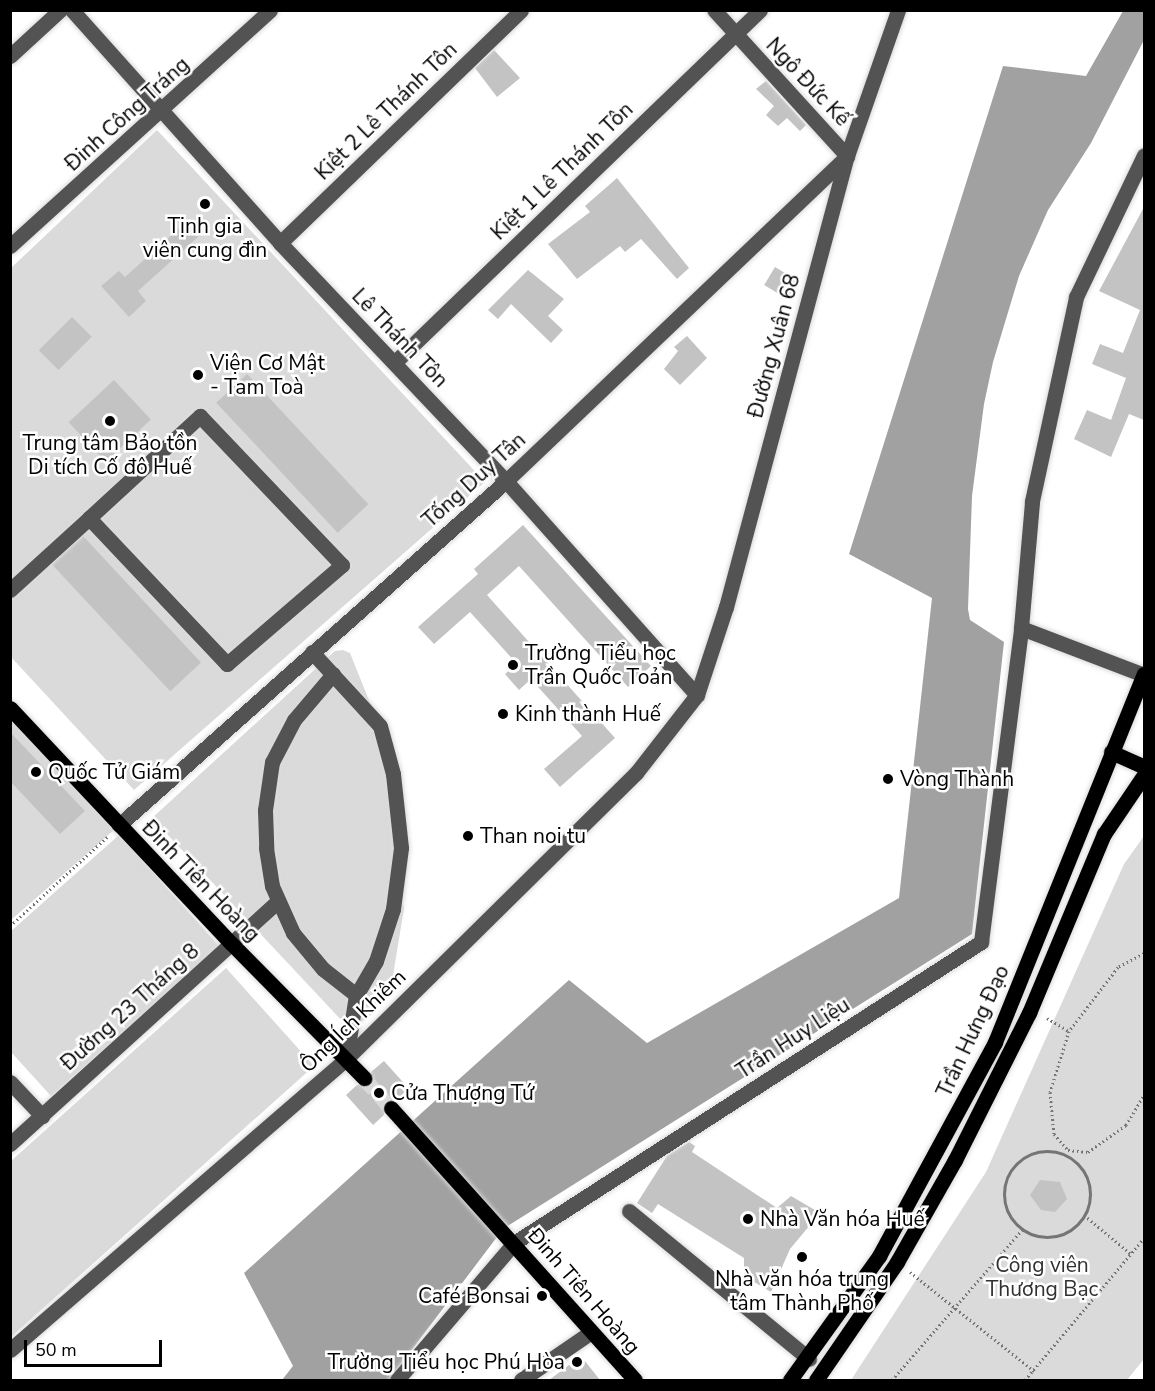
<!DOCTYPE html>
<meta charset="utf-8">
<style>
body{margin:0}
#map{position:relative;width:1155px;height:1391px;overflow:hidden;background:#fff;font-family:"Nunito Sans",sans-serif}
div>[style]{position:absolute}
.green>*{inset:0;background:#dadada}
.water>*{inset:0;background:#a1a1a1}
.building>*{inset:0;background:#c3c3c3;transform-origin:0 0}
.major-tunnel>*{height:15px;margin-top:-7.5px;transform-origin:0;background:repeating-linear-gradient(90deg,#d9d9d9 0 15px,transparent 0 23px)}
.path>*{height:3px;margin-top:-1.5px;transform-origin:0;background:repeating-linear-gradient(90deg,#757575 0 1.5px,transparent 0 4.5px)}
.path>.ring{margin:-1.5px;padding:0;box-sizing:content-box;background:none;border:3px solid #757575;border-radius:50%}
.roads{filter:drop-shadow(0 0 2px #dbdbdb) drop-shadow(0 0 2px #dbdbdb)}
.minor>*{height:15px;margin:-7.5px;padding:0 7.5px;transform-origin:7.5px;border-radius:7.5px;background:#535353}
.major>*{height:15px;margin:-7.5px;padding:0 7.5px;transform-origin:7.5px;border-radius:7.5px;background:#000}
.dots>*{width:16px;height:16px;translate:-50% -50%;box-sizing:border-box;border:3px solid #fff;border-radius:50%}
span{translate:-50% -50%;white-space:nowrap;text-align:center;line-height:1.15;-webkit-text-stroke:5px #fff;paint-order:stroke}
.street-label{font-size:21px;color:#000}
.poi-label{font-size:21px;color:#000}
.left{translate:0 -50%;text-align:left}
.right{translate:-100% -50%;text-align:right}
.park-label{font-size:21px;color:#313131}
.frame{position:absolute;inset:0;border:12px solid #000;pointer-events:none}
.scale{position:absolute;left:24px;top:1340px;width:138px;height:27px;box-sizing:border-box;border:3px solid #000;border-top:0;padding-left:8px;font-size:18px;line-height:21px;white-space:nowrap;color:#000;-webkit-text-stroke:4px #fff;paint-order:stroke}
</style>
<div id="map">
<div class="green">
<i style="clip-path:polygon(157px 130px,485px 482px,134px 790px,11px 657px,11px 268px)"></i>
<i style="clip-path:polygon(343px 650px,350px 653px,391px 755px,396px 880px,404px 908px,391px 988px,367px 1020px,344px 1023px,152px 818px,335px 651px)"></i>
<i style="clip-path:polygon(10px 714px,114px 830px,11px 920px,10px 920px)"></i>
<i style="clip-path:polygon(119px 835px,219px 946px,51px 1096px,11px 1052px,10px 932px)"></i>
<i style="clip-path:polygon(1144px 836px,1144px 1359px,1127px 1380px,851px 1380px,986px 1172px,1124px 864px)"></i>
<i style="clip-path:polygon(226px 968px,314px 1066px,11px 1337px,11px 1161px)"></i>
</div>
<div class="water">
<i style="clip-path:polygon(1123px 11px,1144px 11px,1144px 40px,1091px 143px,1048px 210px,1019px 276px,993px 362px,984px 404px,972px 496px,968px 609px,970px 620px,1004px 642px,972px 934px,503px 1229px,389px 1380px,282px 1380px,293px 1366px,244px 1273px,569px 980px,647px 1043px,899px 898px,932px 598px,849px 554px,1003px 66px,1086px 76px)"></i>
</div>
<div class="building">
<i style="clip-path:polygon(494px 50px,520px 78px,497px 97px,475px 68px)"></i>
<i style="clip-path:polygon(766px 81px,806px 125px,800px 131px,787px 118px,778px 126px,766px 115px,774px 106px,756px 89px)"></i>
<i style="clip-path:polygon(617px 178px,689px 268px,677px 279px,641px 239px,625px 252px,620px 246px,577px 279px,548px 244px,590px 212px,585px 206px)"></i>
<i style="clip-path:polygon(1144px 207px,1144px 420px,1129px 414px,1111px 457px,1074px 439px,1087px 410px,1111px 420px,1126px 378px,1092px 364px,1100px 344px,1123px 353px,1140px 310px,1099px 291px)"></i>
<i style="clip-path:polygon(186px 222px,199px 236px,138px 291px,146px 301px,129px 317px,101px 286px,119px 271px,125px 277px)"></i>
<i style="left:775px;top:267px;width:27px;height:21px;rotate:31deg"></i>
<i style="clip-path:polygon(528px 270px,564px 299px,548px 316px,563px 330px,551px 343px,511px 304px,498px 319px,488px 310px)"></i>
<i style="left:72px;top:317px;width:28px;height:47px;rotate:45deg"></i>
<i style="clip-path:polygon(687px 336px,707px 358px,680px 385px,664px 369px,678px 351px,674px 347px)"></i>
<i style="left:247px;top:374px;width:178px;height:42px;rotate:47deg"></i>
<i style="left:114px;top:380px;width:54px;height:62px;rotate:47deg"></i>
<i style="clip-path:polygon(523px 525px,651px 666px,628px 687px,519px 566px,487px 595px,615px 738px,560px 787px,544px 769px,582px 736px,531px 679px,519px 690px,505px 674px,517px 664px,470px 612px,434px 644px,418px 627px,478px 574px,474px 569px)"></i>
<i style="left:83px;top:536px;width:173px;height:42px;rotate:47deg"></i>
<i style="clip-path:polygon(10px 732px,85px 811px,60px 834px,10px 781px)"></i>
<i style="clip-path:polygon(384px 1061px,411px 1091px,399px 1102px,385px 1100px,384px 1115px,373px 1125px,346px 1095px,357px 1085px,370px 1085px,371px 1072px)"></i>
<i style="clip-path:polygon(689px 1142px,695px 1146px,692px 1152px,777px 1208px,791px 1196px,820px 1213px,790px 1249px,771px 1292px,744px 1276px,744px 1258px,658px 1204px,652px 1213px,637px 1203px,667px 1156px)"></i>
<i style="clip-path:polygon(1040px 1180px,1060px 1182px,1067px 1199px,1055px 1212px,1041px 1210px,1030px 1195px)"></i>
<i style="clip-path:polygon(581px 1356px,600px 1380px,549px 1380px)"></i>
</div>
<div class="major-tunnel">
<i style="left:364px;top:1078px;width:40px;rotate:48deg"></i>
</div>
<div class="path">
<i style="left:10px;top:926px;width:132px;rotate:-42.5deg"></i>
<i style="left:1144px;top:953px;width:30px;rotate:152deg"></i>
<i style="left:1118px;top:967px;width:81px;rotate:127.4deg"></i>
<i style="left:1069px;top:1031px;width:64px;rotate:107.3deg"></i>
<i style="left:1050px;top:1092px;width:42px;rotate:84.6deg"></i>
<i style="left:1054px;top:1134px;width:21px;rotate:49deg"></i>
<i style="left:1068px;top:1150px;width:20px;rotate:6deg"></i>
<i style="left:1088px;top:1152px;width:47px;rotate:-35.4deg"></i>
<i style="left:1126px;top:1125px;width:35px;rotate:-59deg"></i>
<i style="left:1047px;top:1018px;width:26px;rotate:31deg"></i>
<i class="ring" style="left:1004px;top:1151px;width:83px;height:83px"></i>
<i style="left:1084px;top:1215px;width:61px;rotate:39.7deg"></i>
<i style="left:910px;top:1272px;width:159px;rotate:38.6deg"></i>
<i style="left:892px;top:1380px;width:200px;rotate:-49.1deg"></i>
<i style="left:1025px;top:1380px;width:185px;rotate:-50deg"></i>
</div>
<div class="roads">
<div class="minor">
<i style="left:72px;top:10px;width:312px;rotate:48.2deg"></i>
<i style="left:280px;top:243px;width:328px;rotate:46.5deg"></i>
<i style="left:506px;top:481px;width:287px;rotate:48.3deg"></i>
<i style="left:10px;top:56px;width:68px;rotate:-42.6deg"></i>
<i style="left:280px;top:243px;width:335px;rotate:-44deg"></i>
<i style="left:10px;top:246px;width:351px;rotate:-42.2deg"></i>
<i style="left:395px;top:362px;width:507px;rotate:-43.96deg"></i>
<i style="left:10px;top:590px;width:107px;rotate:-42.3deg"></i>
<i style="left:89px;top:518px;width:151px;rotate:-42.6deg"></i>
<i style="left:200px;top:416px;width:206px;rotate:46.4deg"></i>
<i style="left:342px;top:565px;width:152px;rotate:139.3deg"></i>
<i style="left:227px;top:664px;width:201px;rotate:-133.4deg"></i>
<i style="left:1021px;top:628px;width:132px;rotate:20.9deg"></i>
<i style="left:312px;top:652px;width:100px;rotate:47.4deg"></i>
<i style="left:380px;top:726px;width:50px;rotate:74.8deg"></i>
<i style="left:393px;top:774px;width:74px;rotate:83.8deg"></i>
<i style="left:401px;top:848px;width:62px;rotate:97.5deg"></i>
<i style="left:393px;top:909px;width:55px;rotate:108.1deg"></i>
<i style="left:376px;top:961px;width:39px;rotate:120deg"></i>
<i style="left:356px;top:995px;width:65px;rotate:98.9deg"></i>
<i style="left:333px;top:674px;width:60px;rotate:130.3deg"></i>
<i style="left:294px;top:720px;width:47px;rotate:117.6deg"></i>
<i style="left:272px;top:762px;width:49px;rotate:98.3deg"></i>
<i style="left:265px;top:810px;width:38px;rotate:88deg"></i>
<i style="left:266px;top:848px;width:38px;rotate:81deg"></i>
<i style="left:272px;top:886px;width:51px;rotate:65.9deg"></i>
<i style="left:293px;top:933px;width:47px;rotate:50.2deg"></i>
<i style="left:323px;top:969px;width:42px;rotate:38.2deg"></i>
<i style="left:119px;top:825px;width:518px;rotate:-41.63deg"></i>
<i style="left:506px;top:481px;width:471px;rotate:-43.6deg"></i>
<i style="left:847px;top:156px;width:197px;rotate:-132.3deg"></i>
<i style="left:10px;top:1082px;width:47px;rotate:46.7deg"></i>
<i style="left:10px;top:1144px;width:362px;rotate:-42.2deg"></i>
<i style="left:629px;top:1211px;width:233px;rotate:39.4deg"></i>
<i style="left:10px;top:1350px;width:444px;rotate:-40.9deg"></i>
<i style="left:346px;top:1059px;width:407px;rotate:-44.6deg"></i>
<i style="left:636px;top:773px;width:99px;rotate:-52deg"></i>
<i style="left:697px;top:695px;width:93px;rotate:-71.8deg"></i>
<i style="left:726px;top:607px;width:467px;rotate:-75deg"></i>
<i style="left:847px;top:156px;width:155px;rotate:-70.7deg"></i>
<i style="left:397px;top:1380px;width:180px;rotate:-49.5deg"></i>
<i style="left:514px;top:1243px;width:556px;rotate:-32.8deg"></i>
<i style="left:981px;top:942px;width:317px;rotate:-82.7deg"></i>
<i style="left:1021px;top:628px;width:127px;rotate:-85deg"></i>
<i style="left:1032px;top:501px;width:209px;rotate:-77.8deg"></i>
<i style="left:1076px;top:297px;width:157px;rotate:-64.4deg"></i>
<i style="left:521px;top:1380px;width:85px;rotate:-34.4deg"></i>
</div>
<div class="major">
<i style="left:10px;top:708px;width:323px;rotate:46.8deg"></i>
<i style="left:231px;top:943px;width:190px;rotate:45.4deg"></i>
<i style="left:1111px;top:752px;width:36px;rotate:24deg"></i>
<i style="left:391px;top:1108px;width:365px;rotate:48.1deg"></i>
<i style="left:790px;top:1380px;width:153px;rotate:-54.3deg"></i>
<i style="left:879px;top:1256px;width:243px;rotate:-61.5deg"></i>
<i style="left:995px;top:1042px;width:397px;rotate:-68deg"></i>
<i style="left:816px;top:1380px;width:143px;rotate:-55.5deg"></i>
<i style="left:897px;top:1262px;width:117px;rotate:-60.4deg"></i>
<i style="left:955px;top:1160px;width:165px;rotate:-63.3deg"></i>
<i style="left:1029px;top:1013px;width:194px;rotate:-67.3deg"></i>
<i style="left:1104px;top:834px;width:71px;rotate:-55.9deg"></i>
</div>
</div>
<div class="dots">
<i style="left:205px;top:204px;background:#000"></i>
<i style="left:198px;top:375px;background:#000"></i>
<i style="left:110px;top:421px;background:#000"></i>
<i style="left:513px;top:665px;background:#000"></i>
<i style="left:503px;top:714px;background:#000"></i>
<i style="left:36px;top:772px;background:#000"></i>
<i style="left:888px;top:779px;background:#000"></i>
<i style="left:468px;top:836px;background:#000"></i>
<i style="left:379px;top:1093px;background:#000"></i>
<i style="left:748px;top:1219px;background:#000"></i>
<i style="left:802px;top:1257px;background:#000"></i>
<i style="left:542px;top:1296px;background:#000"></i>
<i style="left:577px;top:1362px;background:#000"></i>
</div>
<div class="street-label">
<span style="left:808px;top:82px;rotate:47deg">Ngô Đức Kế</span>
<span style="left:386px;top:111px;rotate:-44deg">Kiệt 2 Lê Thánh Tôn</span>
<span style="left:127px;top:114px;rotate:-42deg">Đinh Công Tráng</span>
<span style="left:562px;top:171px;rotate:-44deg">Kiệt 1 Lê Thánh Tôn</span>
<span style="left:400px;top:338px;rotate:46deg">Lê Thánh Tôn</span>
<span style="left:774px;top:346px;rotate:-75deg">Đường Xuân 68</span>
<span style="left:474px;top:480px;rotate:-42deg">Tống Duy Tân</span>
<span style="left:201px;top:881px;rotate:46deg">Đinh Tiên Hoàng</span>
<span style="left:130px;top:1007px;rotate:-42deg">Đường 23 Tháng 8</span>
<span style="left:353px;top:1021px;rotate:-44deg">Ông Ích Khiêm</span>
<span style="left:973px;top:1031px;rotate:-65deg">Trần Hưng Đạo</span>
<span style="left:793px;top:1038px;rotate:-33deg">Trần Huy Liệu</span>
<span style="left:584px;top:1291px;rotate:49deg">Đinh Tiên Hoàng</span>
</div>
<div class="poi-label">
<span style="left:205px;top:238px">Tịnh gia<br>viên cung đìn</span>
<span class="left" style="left:210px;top:375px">Viện Cơ Mật<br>- Tam Toà</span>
<span style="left:110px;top:455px">Trung tâm Bảo tồn<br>Di tích Cố đô Huế</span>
<span class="left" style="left:525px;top:665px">Trường Tiểu học<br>Trần Quốc Toản</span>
<span class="left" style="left:515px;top:714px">Kinh thành Huế</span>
<span class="left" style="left:48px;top:772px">Quốc Tử Giám</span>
<span class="left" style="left:900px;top:779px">Vòng Thành</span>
<span class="left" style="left:480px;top:836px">Than noi tu</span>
<span class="left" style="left:391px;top:1093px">Cửa Thượng Tứ</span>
<span class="left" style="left:760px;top:1219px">Nhà Văn hóa Huế</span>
<span style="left:802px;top:1291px">Nhà văn hóa trung<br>tâm Thành Phố</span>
<span class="right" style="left:530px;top:1296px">Café Bonsai</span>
<span class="right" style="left:565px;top:1362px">Trường Tiểu học Phú Hòa</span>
</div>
<div class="park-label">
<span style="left:1042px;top:1277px">Công viên<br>Thương Bạc</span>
</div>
<div class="frame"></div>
<div class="scale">50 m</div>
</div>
